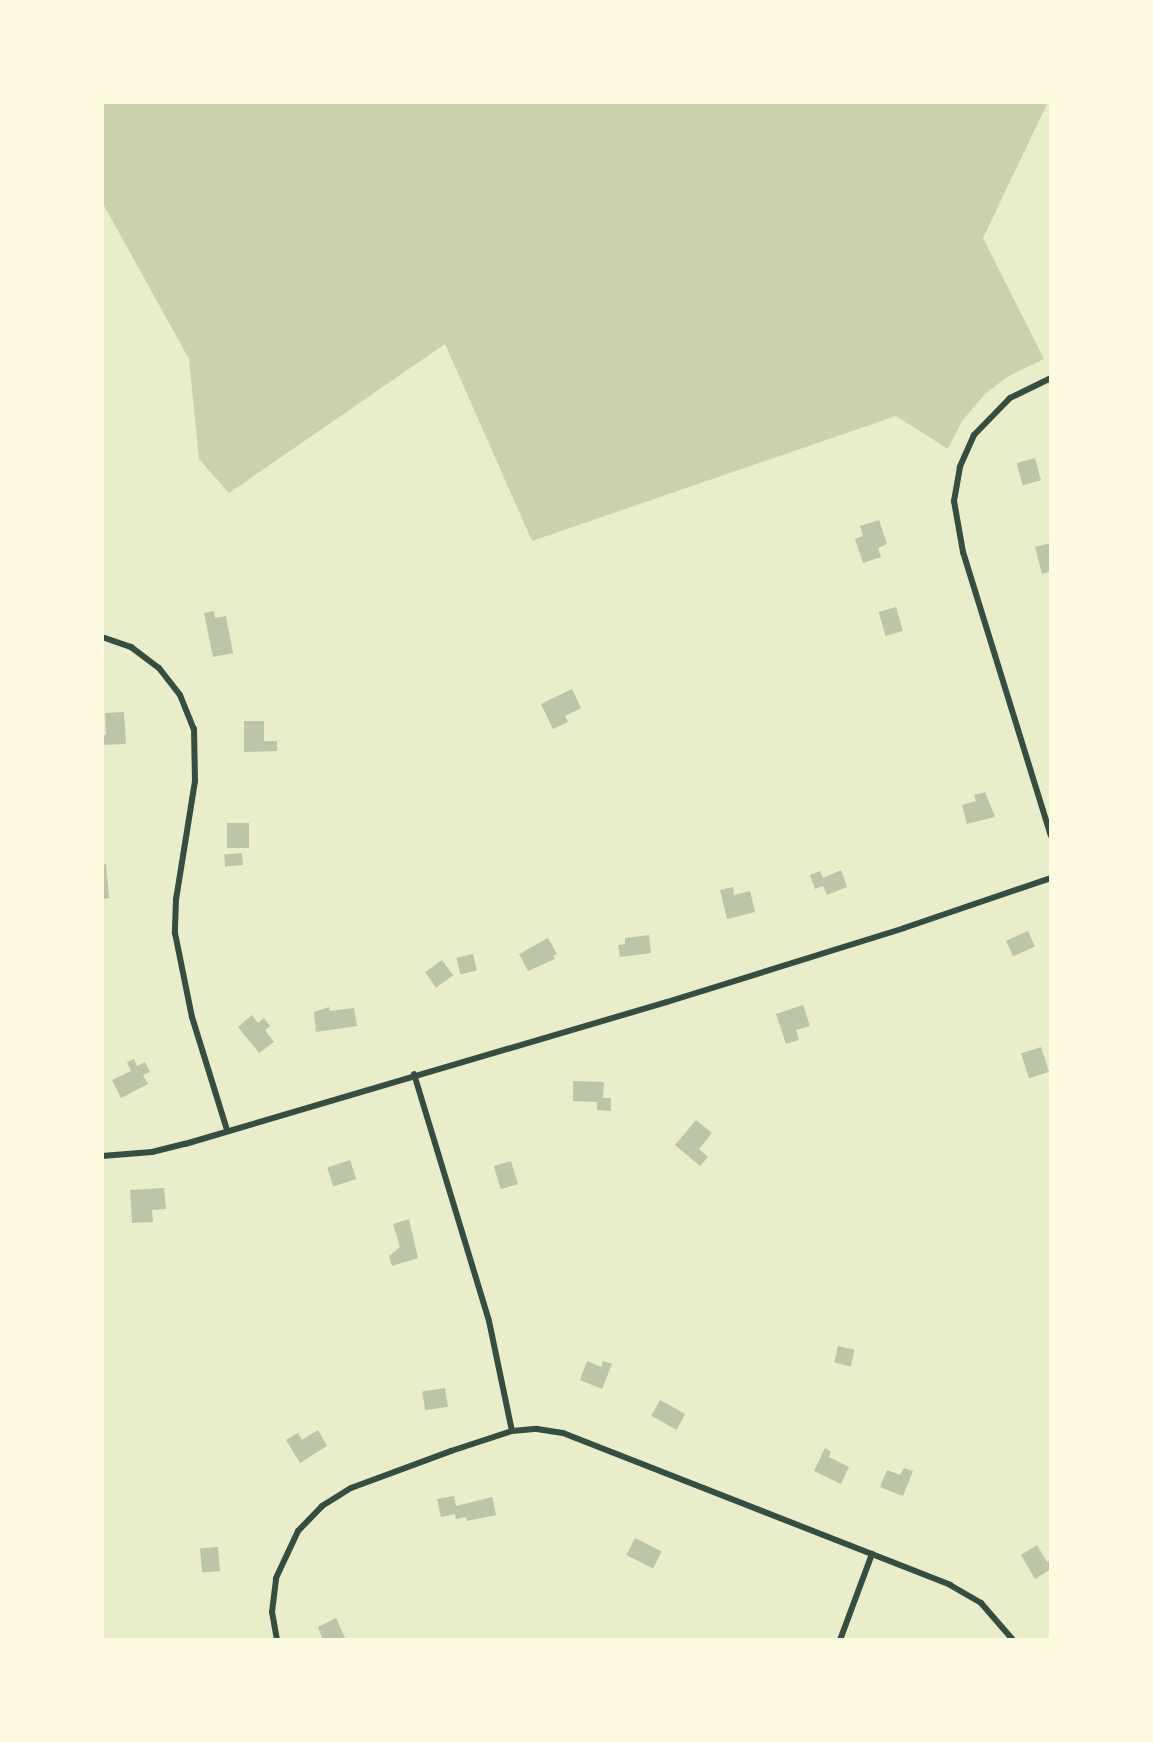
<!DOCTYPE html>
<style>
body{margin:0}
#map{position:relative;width:1153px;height:1742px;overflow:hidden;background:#e9edc9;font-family:Helvetica,sans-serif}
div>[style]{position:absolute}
.green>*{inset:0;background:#cad2ad}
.building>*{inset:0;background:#bcc5a7;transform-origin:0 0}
.minor>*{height:6px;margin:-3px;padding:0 3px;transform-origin:3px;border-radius:3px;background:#344e41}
span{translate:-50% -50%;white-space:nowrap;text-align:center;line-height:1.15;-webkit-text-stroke:6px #fefae0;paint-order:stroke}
.frame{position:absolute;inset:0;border:104px solid #fefae0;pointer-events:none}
</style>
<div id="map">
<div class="green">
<i style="clip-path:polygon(102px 102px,1048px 102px,983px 238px,1044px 359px,1007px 377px,985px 394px,962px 421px,948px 449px,896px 416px,532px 541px,445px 344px,229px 493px,199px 459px,189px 359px,102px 202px)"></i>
</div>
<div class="building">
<i style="left:1035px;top:458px;width:23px;height:19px;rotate:75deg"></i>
<i style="clip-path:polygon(879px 520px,887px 544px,878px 548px,881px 557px,863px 563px,855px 539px,863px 536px,860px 526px)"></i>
<i style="clip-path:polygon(1051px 543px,1051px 571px,1042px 574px,1035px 547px)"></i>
<i style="left:896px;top:607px;width:25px;height:18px;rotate:74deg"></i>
<i style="clip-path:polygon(214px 611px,215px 618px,226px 616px,233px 653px,213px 657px,204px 613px)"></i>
<i style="clip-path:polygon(572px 689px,581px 708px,565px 716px,568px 722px,553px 729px,541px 704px)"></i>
<i style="clip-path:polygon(124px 712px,126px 744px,102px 745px,102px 736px,106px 735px,105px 713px)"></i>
<i style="clip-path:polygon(244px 721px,264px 721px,264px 741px,277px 741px,277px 751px,244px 752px)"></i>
<i style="clip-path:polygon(985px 792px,995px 817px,967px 824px,962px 805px,976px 801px,974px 795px)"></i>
<i style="left:227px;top:823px;width:22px;height:25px"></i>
<i style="left:242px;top:853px;width:12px;height:18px;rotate:85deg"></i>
<i style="clip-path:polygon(106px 864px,109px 898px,102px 899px,102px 865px)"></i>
<i style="clip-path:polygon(841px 870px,847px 887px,827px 895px,823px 886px,815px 889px,810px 875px,820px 871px,823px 878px)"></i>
<i style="clip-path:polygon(733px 887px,734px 895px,750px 891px,755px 912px,727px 919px,720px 890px)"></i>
<i style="left:1028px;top:931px;width:17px;height:24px;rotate:66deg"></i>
<i style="clip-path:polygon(649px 935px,651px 953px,620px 957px,618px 945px,625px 944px,625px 938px)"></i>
<i style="clip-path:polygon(548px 938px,557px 954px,553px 956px,555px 959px,528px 971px,519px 954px)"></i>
<i style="left:473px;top:954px;width:17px;height:17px;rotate:77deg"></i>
<i style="left:442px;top:960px;width:19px;height:21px;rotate:54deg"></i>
<i style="clip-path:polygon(803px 1005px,810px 1026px,796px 1030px,799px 1040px,786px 1044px,776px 1014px)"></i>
<i style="clip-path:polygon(329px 1007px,330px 1011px,354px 1008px,357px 1026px,316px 1032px,314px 1012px)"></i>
<i style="clip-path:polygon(252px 1015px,258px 1023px,264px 1018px,270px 1026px,265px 1030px,274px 1042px,259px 1053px,238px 1027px)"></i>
<i style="left:1041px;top:1047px;width:26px;height:21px;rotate:72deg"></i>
<i style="clip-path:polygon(134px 1059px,137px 1066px,145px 1062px,150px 1072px,143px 1075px,148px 1084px,121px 1098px,112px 1080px,131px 1071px,127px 1062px)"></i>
<i style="clip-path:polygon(573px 1081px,604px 1082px,603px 1098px,611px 1098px,611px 1111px,597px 1110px,597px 1102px,573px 1101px)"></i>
<i style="clip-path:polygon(696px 1120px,712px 1133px,699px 1149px,708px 1157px,700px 1166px,675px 1145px)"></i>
<i style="left:350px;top:1160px;width:20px;height:24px;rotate:72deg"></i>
<i style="left:511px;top:1161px;width:24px;height:18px;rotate:73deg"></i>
<i style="clip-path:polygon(164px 1188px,166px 1209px,152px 1210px,153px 1222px,132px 1223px,130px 1190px)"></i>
<i style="clip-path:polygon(409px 1219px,418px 1258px,392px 1266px,389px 1256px,400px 1247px,393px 1224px)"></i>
<i style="left:838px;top:1346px;width:17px;height:17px;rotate:13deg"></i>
<i style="clip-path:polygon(587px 1361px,601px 1367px,603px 1361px,612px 1364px,602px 1389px,580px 1380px)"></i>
<i style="left:445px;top:1388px;width:19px;height:23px;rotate:81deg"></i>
<i style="left:660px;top:1400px;width:29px;height:18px;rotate:29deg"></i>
<i style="clip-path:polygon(318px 1430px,327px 1446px,300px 1463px,286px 1440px,298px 1433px,302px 1440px)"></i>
<i style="clip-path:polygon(825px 1448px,831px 1452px,829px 1457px,849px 1467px,841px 1484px,814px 1471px)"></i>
<i style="clip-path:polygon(904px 1468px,913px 1471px,903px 1496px,880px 1487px,887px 1470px,900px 1475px)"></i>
<i style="clip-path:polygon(454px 1496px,456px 1506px,492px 1497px,496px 1515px,467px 1521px,466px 1517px,456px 1519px,455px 1514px,441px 1517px,437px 1499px)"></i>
<i style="left:635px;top:1538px;width:30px;height:19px;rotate:27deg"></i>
<i style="clip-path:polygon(1037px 1545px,1047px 1562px,1051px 1560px,1051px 1569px,1035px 1579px,1021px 1555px)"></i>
<i style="left:218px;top:1547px;width:24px;height:18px;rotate:85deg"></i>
<i style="clip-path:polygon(336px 1618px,346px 1640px,323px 1640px,318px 1627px)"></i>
</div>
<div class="minor">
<i style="left:1051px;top:378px;width:46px;rotate:154deg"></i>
<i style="left:1010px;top:398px;width:52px;rotate:134.2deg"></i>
<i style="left:974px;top:435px;width:35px;rotate:114deg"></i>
<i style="left:960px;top:467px;width:35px;rotate:100deg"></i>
<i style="left:954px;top:501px;width:52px;rotate:80deg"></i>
<i style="left:963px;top:552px;width:297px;rotate:72.8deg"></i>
<i style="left:102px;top:637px;width:31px;rotate:19deg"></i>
<i style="left:131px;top:647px;width:35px;rotate:37deg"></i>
<i style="left:159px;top:668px;width:34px;rotate:52deg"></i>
<i style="left:180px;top:695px;width:37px;rotate:68deg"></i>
<i style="left:194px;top:729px;width:52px;rotate:88.9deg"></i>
<i style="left:195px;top:781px;width:120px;rotate:99.1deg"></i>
<i style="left:176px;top:899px;width:34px;rotate:92deg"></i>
<i style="left:175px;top:933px;width:86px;rotate:78.6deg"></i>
<i style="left:192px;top:1017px;width:118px;rotate:72.8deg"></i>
<i style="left:414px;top:1074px;width:258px;rotate:73.1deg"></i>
<i style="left:489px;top:1321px;width:112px;rotate:78.2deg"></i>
<i style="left:102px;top:1156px;width:50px;rotate:-4.6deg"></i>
<i style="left:152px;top:1152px;width:34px;rotate:-14deg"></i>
<i style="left:185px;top:1144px;width:502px;rotate:-16.42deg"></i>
<i style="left:667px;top:1002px;width:248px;rotate:-17.3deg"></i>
<i style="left:904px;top:928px;width:155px;rotate:-18.8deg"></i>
<i style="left:277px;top:1640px;width:28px;rotate:-100deg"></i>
<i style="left:272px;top:1612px;width:34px;rotate:-83deg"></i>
<i style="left:276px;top:1578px;width:52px;rotate:-64.9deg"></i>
<i style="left:298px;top:1531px;width:35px;rotate:-46deg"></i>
<i style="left:322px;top:1506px;width:34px;rotate:-32deg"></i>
<i style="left:351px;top:1488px;width:107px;rotate:-20.3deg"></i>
<i style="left:451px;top:1451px;width:64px;rotate:-18.2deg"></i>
<i style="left:512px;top:1431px;width:25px;rotate:-5deg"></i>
<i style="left:537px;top:1429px;width:26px;rotate:9deg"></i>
<i style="left:563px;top:1433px;width:416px;rotate:21.4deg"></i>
<i style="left:950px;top:1585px;width:36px;rotate:30deg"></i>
<i style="left:981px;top:1603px;width:49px;rotate:49.1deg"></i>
<i style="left:840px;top:1640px;width:92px;rotate:-69.6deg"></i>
</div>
<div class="frame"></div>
</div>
